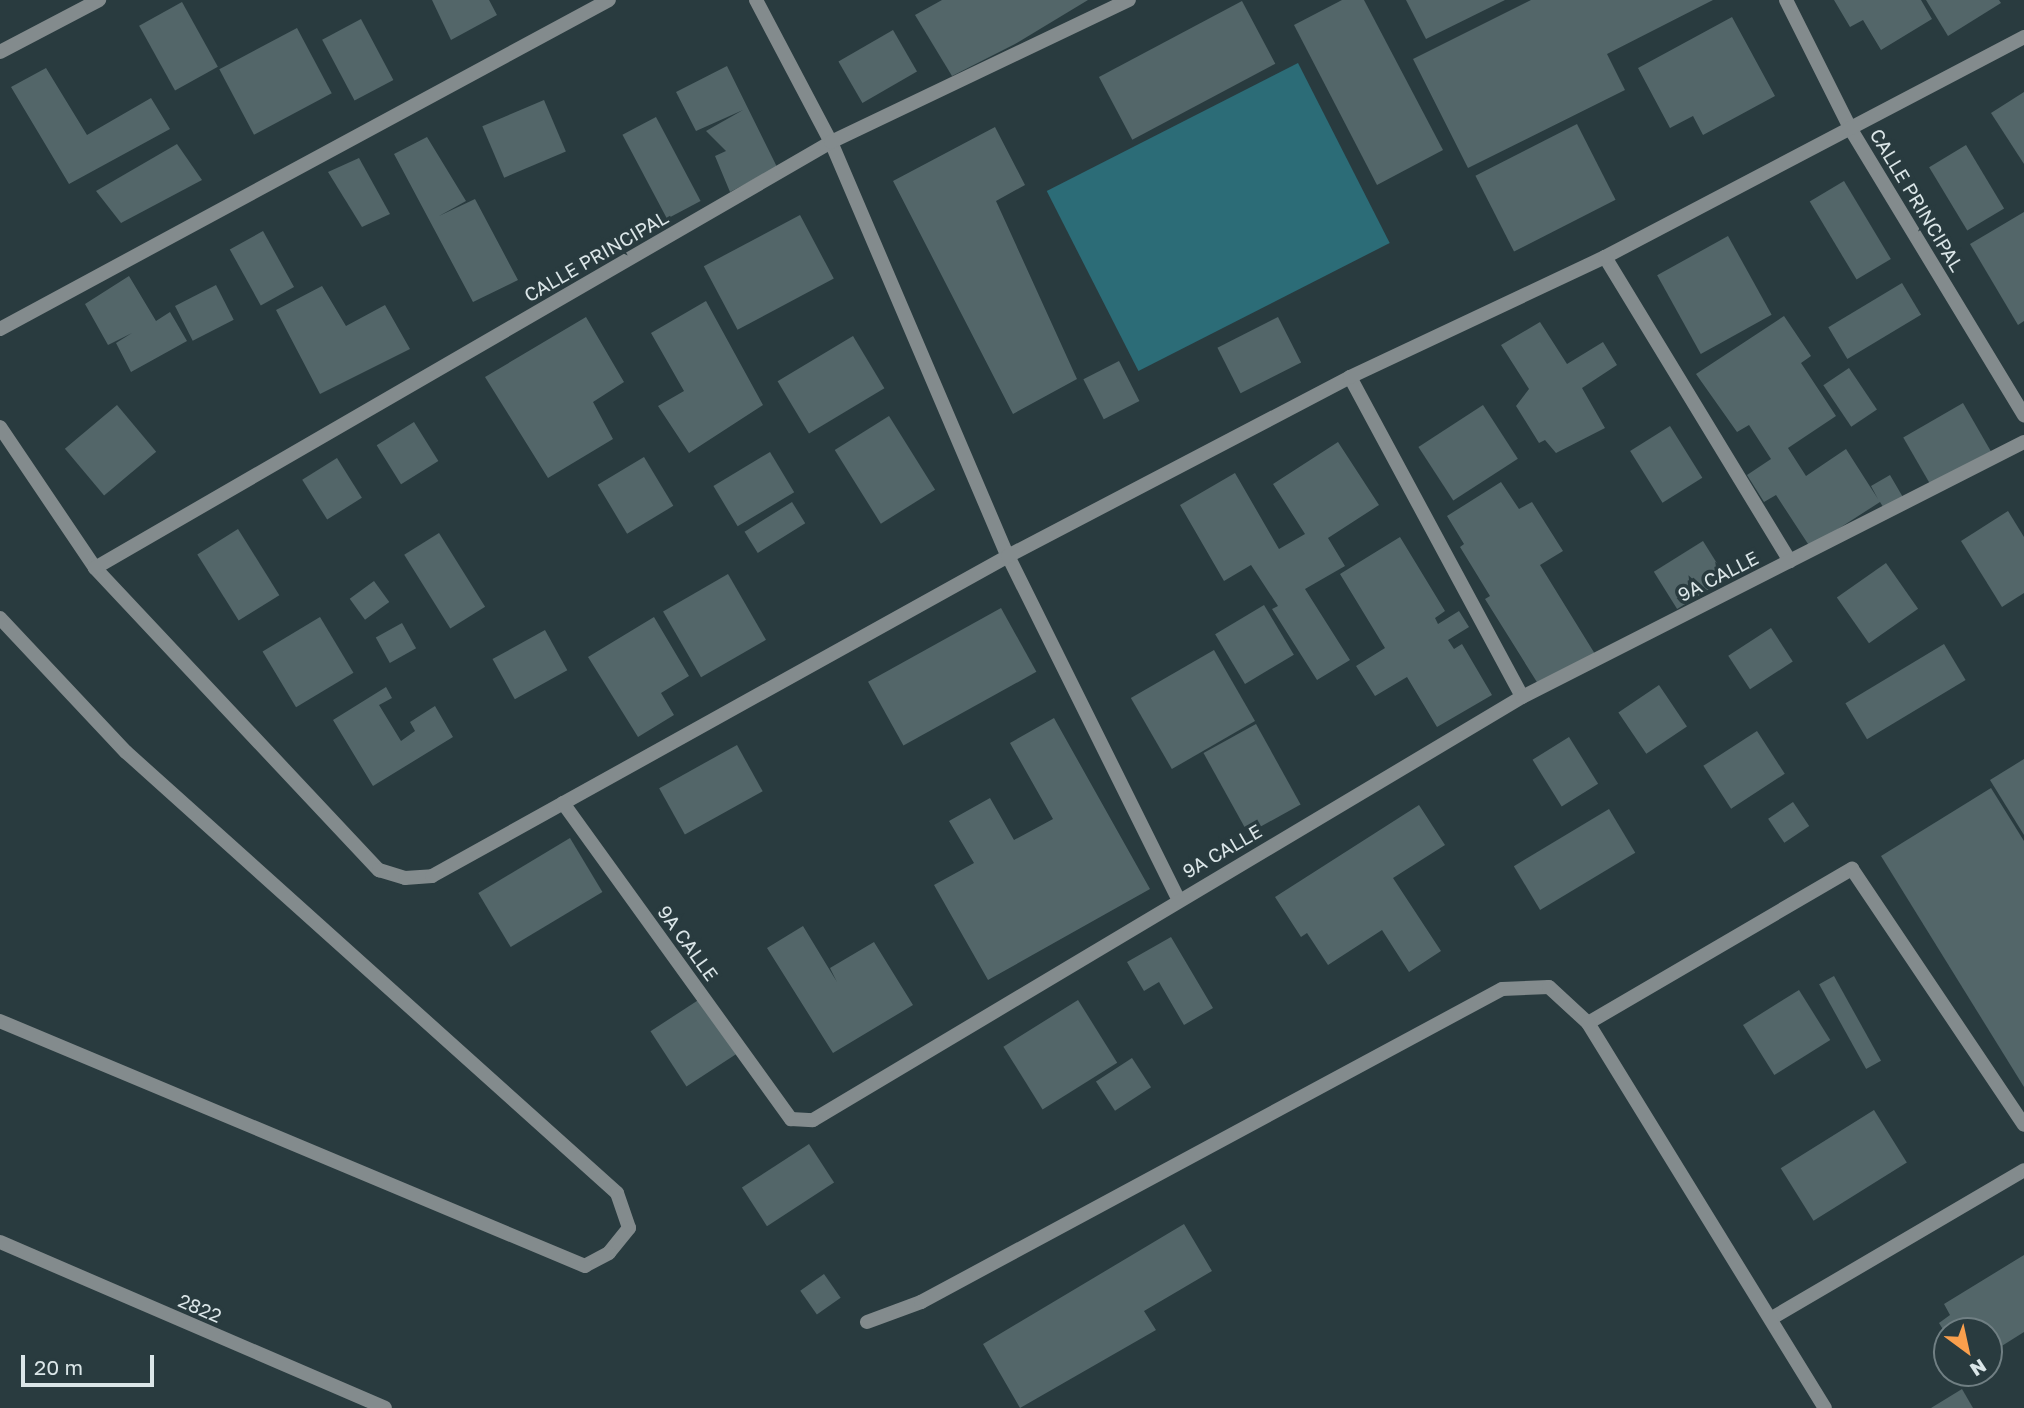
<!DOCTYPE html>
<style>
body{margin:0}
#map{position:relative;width:2024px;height:1408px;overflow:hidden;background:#293b3f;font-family:"Golos Text",sans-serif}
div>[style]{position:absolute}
.green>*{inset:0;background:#2c6c77;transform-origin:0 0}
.building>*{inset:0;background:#536669;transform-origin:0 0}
.minor>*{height:14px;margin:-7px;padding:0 7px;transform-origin:7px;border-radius:7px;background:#838b8d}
span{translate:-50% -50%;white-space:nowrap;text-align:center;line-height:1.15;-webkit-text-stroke:7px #293b3f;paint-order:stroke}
.street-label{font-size:19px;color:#dbe6e8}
.north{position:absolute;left:1933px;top:1317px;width:70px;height:70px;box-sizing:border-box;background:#293b3f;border:2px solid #707f83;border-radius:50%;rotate:147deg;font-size:19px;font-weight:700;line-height:28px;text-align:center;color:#dbe6e8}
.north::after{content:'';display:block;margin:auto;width:24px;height:32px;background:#f99f4d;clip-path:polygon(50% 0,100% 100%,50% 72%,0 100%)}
.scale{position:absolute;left:21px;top:1355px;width:133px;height:32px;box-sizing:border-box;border:4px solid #dbe6e8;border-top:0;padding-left:9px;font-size:21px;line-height:24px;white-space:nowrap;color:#dbe6e8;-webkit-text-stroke:5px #293b3f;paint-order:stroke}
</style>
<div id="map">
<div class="green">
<i style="left:1298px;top:63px;width:202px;height:282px;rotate:63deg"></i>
</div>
<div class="building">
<i style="clip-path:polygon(432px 0,489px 0,497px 15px,451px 40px)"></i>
<i style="clip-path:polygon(942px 0,1088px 0,1015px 44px,952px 76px,915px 15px)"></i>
<i style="clip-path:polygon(1342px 0,1364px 0,1443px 150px,1377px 185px,1294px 25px)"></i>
<i style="clip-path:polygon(1406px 0,1505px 0,1426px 39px)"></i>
<i style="clip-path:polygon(1531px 0,1713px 0,1607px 54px,1625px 90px,1468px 168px,1413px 59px)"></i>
<i style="clip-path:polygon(1834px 0,1921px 0,1932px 19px,1881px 50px,1863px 20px,1850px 27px)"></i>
<i style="clip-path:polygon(1926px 0,1999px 0,2001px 3px,1948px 36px)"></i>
<i style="left:1242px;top:1px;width:71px;height:162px;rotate:62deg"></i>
<i style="left:182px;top:2px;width:74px;height:49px;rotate:61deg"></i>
<i style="clip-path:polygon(1732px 17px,1775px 96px,1703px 135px,1693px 116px,1670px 128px,1638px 68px)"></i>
<i style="left:361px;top:19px;width:69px;height:44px;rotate:62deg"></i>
<i style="left:297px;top:28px;width:74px;height:88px;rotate:62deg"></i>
<i style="left:893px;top:30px;width:48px;height:63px;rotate:60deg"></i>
<i style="clip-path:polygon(727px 66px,777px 167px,730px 192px,715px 156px,726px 151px,706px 131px,743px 110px,696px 131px,676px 92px)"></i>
<i style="clip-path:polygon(46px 68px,87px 135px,151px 98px,170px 129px,69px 184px,11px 87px)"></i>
<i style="clip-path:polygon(2024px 92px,2024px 164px,1991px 113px)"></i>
<i style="left:544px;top:100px;width:56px;height:67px;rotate:67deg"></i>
<i style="left:656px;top:117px;width:95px;height:38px;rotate:62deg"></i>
<i style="left:1577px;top:124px;width:85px;height:114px;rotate:63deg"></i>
<i style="clip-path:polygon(995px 127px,1025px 185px,996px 201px,1077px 379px,1013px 414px,893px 181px)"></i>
<i style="clip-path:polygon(427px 137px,466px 201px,439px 216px,475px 199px,518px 280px,473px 302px,394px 154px)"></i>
<i style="clip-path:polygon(177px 144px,202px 180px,121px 223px,96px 191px)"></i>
<i style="left:1966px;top:145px;width:74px;height:43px;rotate:59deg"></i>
<i style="clip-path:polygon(359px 158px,390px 214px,362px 227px,328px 172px)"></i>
<i style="left:1844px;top:181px;width:91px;height:40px;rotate:59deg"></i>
<i style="clip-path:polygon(2024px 212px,2024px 321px,2018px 325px,1970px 244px)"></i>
<i style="left:800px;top:215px;width:72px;height:109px;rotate:62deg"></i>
<i style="left:263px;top:231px;width:64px;height:38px;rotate:61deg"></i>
<i style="left:1728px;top:236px;width:90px;height:81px;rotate:61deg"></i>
<i style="clip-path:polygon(129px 276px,156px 321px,170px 312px,187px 341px,131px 372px,116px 343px,132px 333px,108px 345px,85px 304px)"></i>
<i style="left:1902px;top:283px;width:37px;height:86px;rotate:59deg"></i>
<i style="left:216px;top:285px;width:39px;height:46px;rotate:63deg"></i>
<i style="clip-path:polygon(322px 286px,346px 326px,385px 305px,410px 349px,320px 394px,276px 310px)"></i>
<i style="clip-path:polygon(706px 301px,763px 405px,689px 453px,658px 406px,684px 391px,651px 333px)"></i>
<i style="clip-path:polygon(1784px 316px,1811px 356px,1801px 363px,1836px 416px,1788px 448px,1806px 476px,1846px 449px,1878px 499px,1871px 486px,1890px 475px,1904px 499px,1885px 510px,1880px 502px,1810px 547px,1776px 495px,1764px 502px,1747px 475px,1771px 459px,1749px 425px,1737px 432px,1696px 374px)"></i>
<i style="clip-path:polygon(586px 317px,624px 382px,593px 402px,613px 439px,548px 478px,485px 377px)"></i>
<i style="left:1278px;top:317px;width:51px;height:68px;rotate:63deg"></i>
<i style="clip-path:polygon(1540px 322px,1567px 364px,1603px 342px,1617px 365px,1582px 388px,1605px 428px,1556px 453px,1545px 440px,1539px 443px,1516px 406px,1529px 389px,1501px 345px)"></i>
<i style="left:853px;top:336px;width:61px;height:88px;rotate:59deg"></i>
<i style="left:1119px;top:361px;width:45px;height:40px;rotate:63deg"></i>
<i style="left:1849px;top:368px;width:50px;height:31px;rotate:56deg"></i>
<i style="left:1963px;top:403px;width:56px;height:69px;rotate:60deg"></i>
<i style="left:117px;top:405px;width:61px;height:68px;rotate:50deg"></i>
<i style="left:1483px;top:405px;width:64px;height:77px;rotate:57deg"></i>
<i style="left:889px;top:416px;width:87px;height:64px;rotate:58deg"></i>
<i style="left:414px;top:422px;width:46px;height:44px;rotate:58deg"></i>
<i style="left:1670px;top:426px;width:61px;height:47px;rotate:58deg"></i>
<i style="clip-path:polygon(1338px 442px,1379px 505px,1328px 538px,1345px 566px,1305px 589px,1350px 660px,1317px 680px,1272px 609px,1278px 606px,1251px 565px,1224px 581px,1180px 505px,1235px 473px,1279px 549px,1305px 534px,1273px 484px)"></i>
<i style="left:770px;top:452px;width:47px;height:66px;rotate:59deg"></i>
<i style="left:644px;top:457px;width:57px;height:54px;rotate:59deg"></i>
<i style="left:337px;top:458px;width:47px;height:41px;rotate:58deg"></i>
<i style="clip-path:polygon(1501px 482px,1519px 509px,1532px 502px,1563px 551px,1540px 565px,1595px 654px,1540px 687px,1485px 599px,1490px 596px,1460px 547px,1464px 544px,1447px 516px)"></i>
<i style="left:792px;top:502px;width:25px;height:56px;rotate:58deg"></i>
<i style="clip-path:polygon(2008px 511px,2024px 537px,2024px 593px,2002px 607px,1961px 541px)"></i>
<i style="left:238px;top:529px;width:78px;height:48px;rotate:58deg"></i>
<i style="left:439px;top:533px;width:87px;height:41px;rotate:58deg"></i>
<i style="clip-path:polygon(1400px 537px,1445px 611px,1435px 618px,1438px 624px,1459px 611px,1469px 627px,1448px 640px,1454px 649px,1462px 644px,1492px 695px,1437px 727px,1407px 677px,1375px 696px,1356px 666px,1385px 648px,1340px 574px)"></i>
<i style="left:1703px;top:541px;width:44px;height:58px;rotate:58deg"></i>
<i style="left:1886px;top:563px;width:56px;height:60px;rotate:55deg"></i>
<i style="left:728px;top:574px;width:76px;height:75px;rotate:60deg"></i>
<i style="left:374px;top:581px;width:26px;height:30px;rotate:54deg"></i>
<i style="left:1264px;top:605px;width:58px;height:57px;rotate:59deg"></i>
<i style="left:1001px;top:608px;width:73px;height:152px;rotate:61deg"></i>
<i style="left:320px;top:617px;width:65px;height:67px;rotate:59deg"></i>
<i style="clip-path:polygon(654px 617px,689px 676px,661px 693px,674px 715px,638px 737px,588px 657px)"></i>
<i style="left:402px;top:623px;width:29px;height:30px;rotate:61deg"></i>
<i style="left:1771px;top:628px;width:40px;height:51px;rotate:57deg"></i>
<i style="left:545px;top:630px;width:46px;height:60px;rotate:61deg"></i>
<i style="left:1944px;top:644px;width:42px;height:115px;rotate:59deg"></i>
<i style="left:1214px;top:650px;width:82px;height:96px;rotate:60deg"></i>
<i style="left:1659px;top:685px;width:50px;height:49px;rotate:56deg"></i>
<i style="clip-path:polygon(386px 687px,392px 698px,379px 705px,401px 741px,415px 731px,410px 722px,435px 706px,453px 737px,373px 786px,333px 720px)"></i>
<i style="clip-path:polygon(1054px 718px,1150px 889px,988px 980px,934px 885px,974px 863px,949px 821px,990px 798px,1014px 840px,1053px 819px,1010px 743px)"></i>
<i style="left:1256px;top:724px;width:92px;height:60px;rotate:61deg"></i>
<i style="left:1757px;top:731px;width:51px;height:64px;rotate:57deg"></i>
<i style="left:1569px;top:737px;width:55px;height:43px;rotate:58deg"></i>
<i style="left:737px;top:745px;width:53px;height:89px;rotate:61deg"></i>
<i style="clip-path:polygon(2024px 759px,2024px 835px,1990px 780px)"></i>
<i style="clip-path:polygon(1991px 788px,2024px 841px,2024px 1087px,1881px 856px)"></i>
<i style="left:1793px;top:802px;width:29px;height:30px;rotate:56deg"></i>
<i style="clip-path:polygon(1419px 805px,1445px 845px,1393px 878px,1441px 951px,1409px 972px,1382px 930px,1328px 965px,1307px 933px,1301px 937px,1275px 897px)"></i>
<i style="left:1609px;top:809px;width:51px;height:111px;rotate:59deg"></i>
<i style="left:570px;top:838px;width:63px;height:107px;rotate:59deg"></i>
<i style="clip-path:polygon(803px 926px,837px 982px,830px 968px,874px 942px,913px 1005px,833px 1053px,767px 948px)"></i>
<i style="clip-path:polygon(1171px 937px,1213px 1008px,1184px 1025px,1159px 982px,1144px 991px,1127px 962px)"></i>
<i style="left:1834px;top:976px;width:97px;height:17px;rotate:61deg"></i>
<i style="left:1799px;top:990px;width:59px;height:66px;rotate:58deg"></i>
<i style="left:700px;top:999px;width:66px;height:59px;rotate:57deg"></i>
<i style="left:1078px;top:1000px;width:74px;height:88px;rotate:58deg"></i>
<i style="left:1132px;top:1058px;width:35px;height:43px;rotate:57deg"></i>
<i style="left:1874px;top:1110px;width:62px;height:110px;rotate:58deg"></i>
<i style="left:809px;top:1144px;width:46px;height:80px;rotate:57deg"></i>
<i style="clip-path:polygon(1184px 1224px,1212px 1271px,1144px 1311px,1156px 1330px,1020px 1408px,983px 1344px)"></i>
<i style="clip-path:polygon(2024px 1255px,2024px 1332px,1989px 1354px,1989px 1331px,1947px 1331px,1947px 1336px,1939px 1323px,1950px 1315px,1944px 1304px)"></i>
<i style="left:824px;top:1274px;width:29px;height:29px;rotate:55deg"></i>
<i style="clip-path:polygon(1962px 1389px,1973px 1408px,1931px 1408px)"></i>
</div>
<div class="minor">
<i style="left:756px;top:0;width:161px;rotate:62.2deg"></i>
<i style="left:831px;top:142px;width:450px;rotate:66.9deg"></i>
<i style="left:1008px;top:556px;width:383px;rotate:63.6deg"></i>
<i style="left:1786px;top:0;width:143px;rotate:63.4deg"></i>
<i style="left:1850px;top:128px;width:336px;rotate:58.8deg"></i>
<i style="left:0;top:52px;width:112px;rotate:-27.7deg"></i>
<i style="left:1605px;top:257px;width:356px;rotate:58.7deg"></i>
<i style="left:0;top:329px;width:692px;rotate:-28.38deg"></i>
<i style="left:1350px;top:377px;width:363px;rotate:61.7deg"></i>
<i style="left:0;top:427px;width:170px;rotate:56deg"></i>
<i style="left:95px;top:568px;width:415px;rotate:46.8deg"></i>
<i style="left:379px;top:870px;width:27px;rotate:17deg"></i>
<i style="left:405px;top:878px;width:27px;rotate:-4deg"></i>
<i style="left:432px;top:876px;width:659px;rotate:-29.05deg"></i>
<i style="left:1008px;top:556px;width:386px;rotate:-27.6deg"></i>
<i style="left:1350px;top:377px;width:282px;rotate:-25.2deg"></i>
<i style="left:1605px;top:257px;width:473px;rotate:-27.7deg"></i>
<i style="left:95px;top:568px;width:850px;rotate:-30.06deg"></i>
<i style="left:831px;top:142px;width:330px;rotate:-25.5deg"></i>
<i style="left:0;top:618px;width:184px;rotate:46.8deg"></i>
<i style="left:126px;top:752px;width:660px;rotate:41.93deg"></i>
<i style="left:617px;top:1193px;width:37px;rotate:71deg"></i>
<i style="left:629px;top:1228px;width:32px;rotate:129deg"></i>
<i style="left:609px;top:1253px;width:27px;rotate:152deg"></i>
<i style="left:585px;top:1266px;width:634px;rotate:-157.28deg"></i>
<i style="left:563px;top:803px;width:390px;rotate:54.2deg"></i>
<i style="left:791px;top:1119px;width:22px;rotate:3deg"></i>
<i style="left:813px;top:1120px;width:826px;rotate:-30.82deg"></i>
<i style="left:1522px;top:697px;width:563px;rotate:-26.93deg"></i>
<i style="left:1588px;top:1023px;width:306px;rotate:-30.3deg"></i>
<i style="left:1852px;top:869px;width:308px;rotate:56.1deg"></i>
<i style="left:0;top:1242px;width:419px;rotate:23.3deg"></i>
<i style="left:1772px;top:1318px;width:292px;rotate:-30.4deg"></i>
<i style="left:867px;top:1322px;width:58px;rotate:-20.3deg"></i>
<i style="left:921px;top:1302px;width:660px;rotate:-28.31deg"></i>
<i style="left:1502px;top:989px;width:47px;rotate:-2.4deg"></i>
<i style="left:1549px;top:987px;width:53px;rotate:42.7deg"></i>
<i style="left:1588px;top:1023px;width:452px;rotate:58.4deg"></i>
</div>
<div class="street-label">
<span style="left:1917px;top:200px;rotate:59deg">CALLE PRINCIPAL</span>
<span style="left:596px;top:256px;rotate:-30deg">CALLE PRINCIPAL</span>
<span style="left:1718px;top:576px;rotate:-27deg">9A CALLE</span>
<span style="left:1222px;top:851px;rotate:-30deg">9A CALLE</span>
<span style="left:688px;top:943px;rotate:54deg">9A CALLE</span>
<span style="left:200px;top:1308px;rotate:23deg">2822</span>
</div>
<div class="north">N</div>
<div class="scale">20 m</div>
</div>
